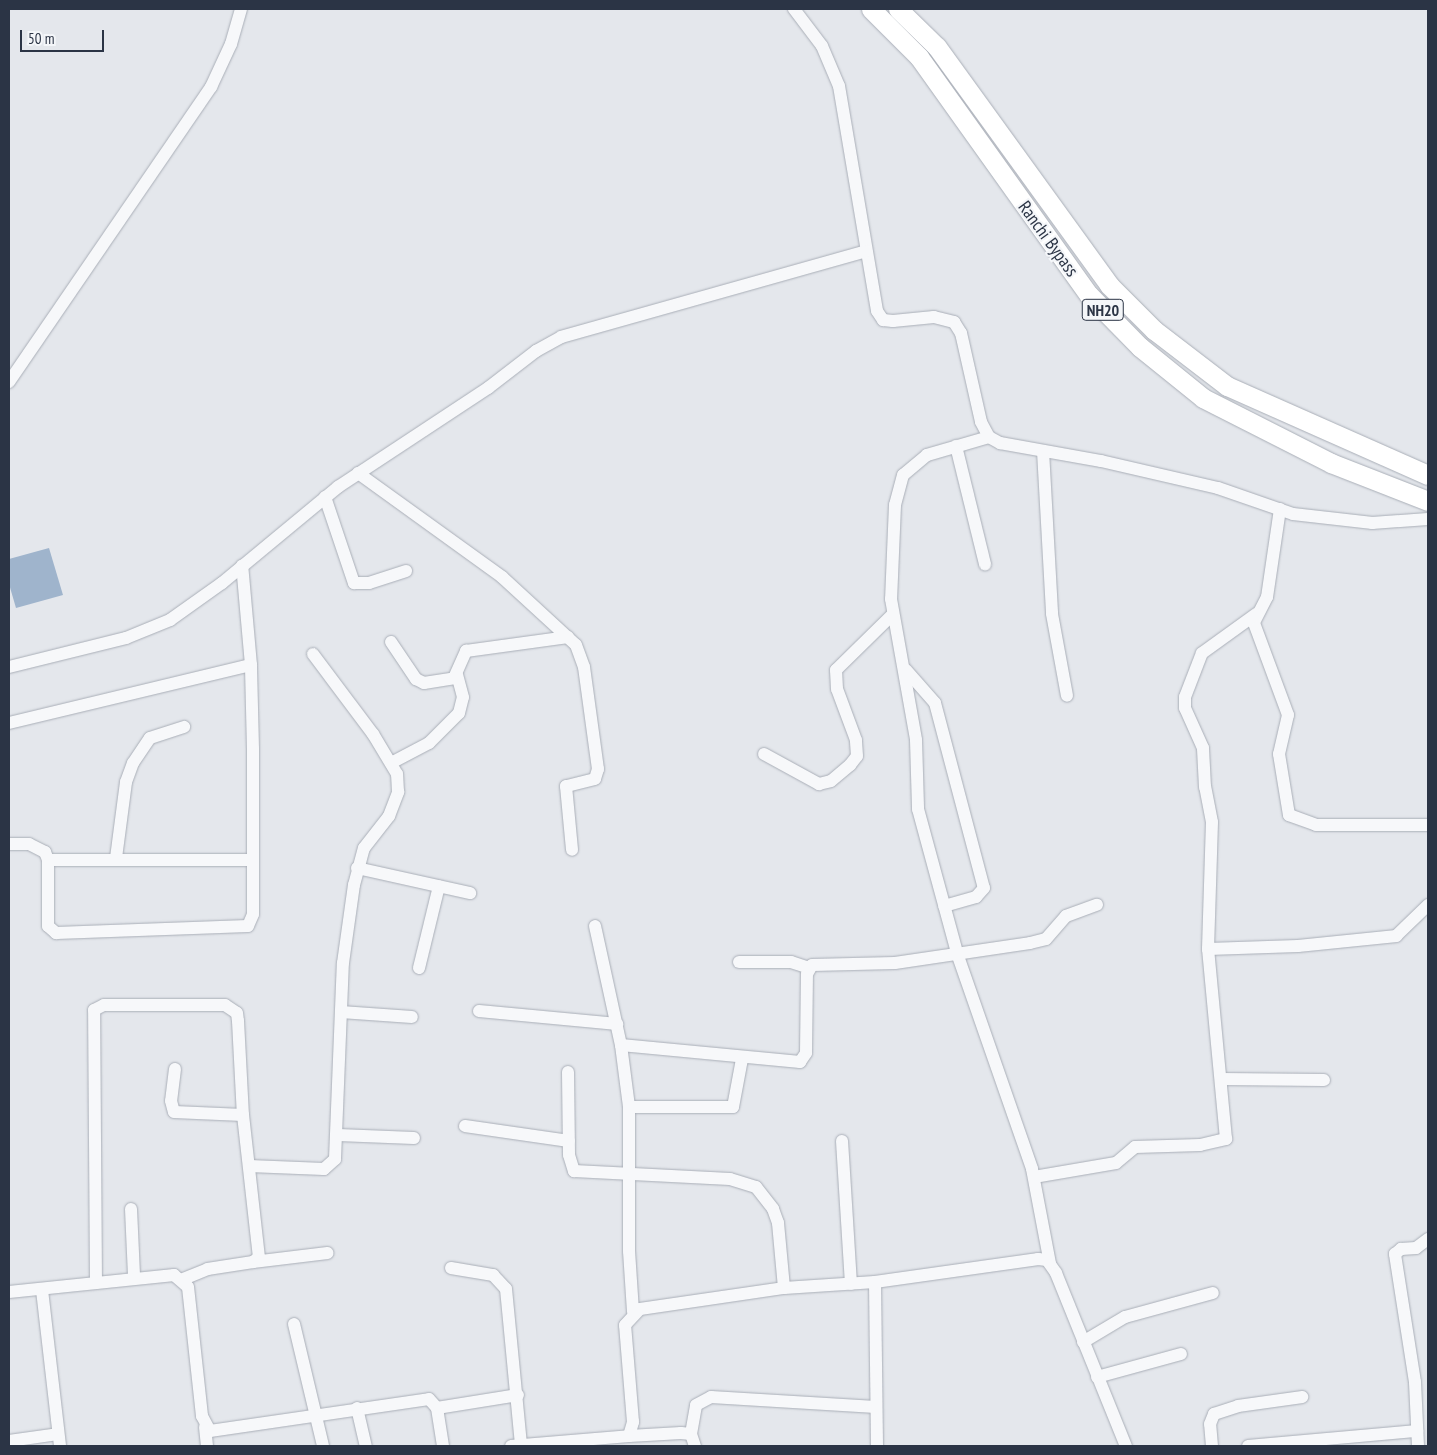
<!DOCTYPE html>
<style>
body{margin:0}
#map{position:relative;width:1437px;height:1455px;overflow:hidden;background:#e4e7ec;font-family:"PT Sans Narrow",sans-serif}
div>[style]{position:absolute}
.water>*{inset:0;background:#9fb4cc}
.roads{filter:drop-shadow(0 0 1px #a9aeb7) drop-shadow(0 0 1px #a9aeb7)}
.minor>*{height:12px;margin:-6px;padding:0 6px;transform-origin:6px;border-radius:6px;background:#f7f8fa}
.highway>*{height:19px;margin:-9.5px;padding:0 9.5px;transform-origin:9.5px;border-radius:9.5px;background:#fff}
span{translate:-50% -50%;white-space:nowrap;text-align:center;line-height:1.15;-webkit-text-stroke:4px #f4f6f9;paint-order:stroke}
.shield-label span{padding:1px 4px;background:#f4f6f9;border:1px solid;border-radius:4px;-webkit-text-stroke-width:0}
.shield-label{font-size:16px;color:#2b3445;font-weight:700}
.street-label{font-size:18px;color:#2b3445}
.frame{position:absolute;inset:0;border:10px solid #2b3445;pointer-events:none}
.scale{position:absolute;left:20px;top:30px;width:84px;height:22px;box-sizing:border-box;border:2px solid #2b3445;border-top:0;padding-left:6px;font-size:15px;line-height:18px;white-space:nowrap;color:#2b3445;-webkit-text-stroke:4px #f4f6f9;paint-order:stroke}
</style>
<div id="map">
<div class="water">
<i style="clip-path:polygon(49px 548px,63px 595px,16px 608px,9px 584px,9px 559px)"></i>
</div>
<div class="roads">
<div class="minor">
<i style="left:794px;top:9px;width:46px;rotate:52.9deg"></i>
<i style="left:822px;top:46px;width:43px;rotate:67deg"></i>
<i style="left:839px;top:86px;width:228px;rotate:80.4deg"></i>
<i style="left:877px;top:311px;width:11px;rotate:56deg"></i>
<i style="left:883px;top:320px;width:10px;rotate:6deg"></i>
<i style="left:893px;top:321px;width:41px;rotate:-5.6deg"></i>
<i style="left:934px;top:317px;width:21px;rotate:14deg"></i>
<i style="left:954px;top:322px;width:13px;rotate:58deg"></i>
<i style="left:961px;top:333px;width:91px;rotate:77.3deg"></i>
<i style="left:981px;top:422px;width:17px;rotate:62deg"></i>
<i style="left:989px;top:437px;width:13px;rotate:29deg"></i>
<i style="left:1000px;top:443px;width:103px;rotate:10.1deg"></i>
<i style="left:1101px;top:461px;width:120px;rotate:13deg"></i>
<i style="left:1218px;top:488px;width:79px;rotate:19.1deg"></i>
<i style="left:1293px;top:514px;width:80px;rotate:6.5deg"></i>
<i style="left:1372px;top:523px;width:56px;rotate:-4.1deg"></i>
<i style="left:9px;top:382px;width:358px;rotate:-55.6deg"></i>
<i style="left:211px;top:87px;width:47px;rotate:-65.1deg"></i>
<i style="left:231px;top:44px;width:36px;rotate:-74deg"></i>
<i style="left:989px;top:437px;width:65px;rotate:163.8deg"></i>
<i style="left:927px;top:455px;width:31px;rotate:140deg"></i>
<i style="left:903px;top:475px;width:31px;rotate:105deg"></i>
<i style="left:895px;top:505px;width:94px;rotate:92.4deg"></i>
<i style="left:891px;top:599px;width:143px;rotate:79.9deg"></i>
<i style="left:916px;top:740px;width:69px;rotate:88.3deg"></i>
<i style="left:918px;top:809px;width:152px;rotate:74.8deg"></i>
<i style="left:958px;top:956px;width:225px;rotate:70.8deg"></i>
<i style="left:1032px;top:1169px;width:96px;rotate:79.2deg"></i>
<i style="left:956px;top:446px;width:122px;rotate:76.2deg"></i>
<i style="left:1043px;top:451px;width:163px;rotate:86.8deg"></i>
<i style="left:1052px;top:614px;width:83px;rotate:79.6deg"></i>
<i style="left:358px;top:473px;width:178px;rotate:35.8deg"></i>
<i style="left:502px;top:577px;width:100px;rotate:42.6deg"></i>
<i style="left:576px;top:645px;width:23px;rotate:70deg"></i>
<i style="left:584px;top:667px;width:103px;rotate:82.2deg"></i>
<i style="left:598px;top:769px;width:10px;rotate:107deg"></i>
<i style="left:595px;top:779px;width:30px;rotate:166deg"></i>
<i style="left:566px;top:786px;width:64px;rotate:84.6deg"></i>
<i style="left:325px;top:497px;width:91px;rotate:71.4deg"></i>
<i style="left:354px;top:583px;width:15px"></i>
<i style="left:369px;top:583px;width:39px;rotate:-18deg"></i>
<i style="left:1280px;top:509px;width:89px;rotate:98.4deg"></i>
<i style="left:1267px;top:597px;width:29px;rotate:117deg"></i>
<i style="left:1254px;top:623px;width:98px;rotate:69.7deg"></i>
<i style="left:1288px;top:715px;width:40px;rotate:103deg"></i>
<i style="left:1279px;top:754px;width:62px;rotate:80.7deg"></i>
<i style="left:1289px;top:815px;width:29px;rotate:20deg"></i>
<i style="left:1316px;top:825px;width:112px"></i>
<i style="left:391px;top:642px;width:45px;rotate:56deg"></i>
<i style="left:416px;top:679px;width:9px;rotate:27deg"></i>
<i style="left:424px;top:683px;width:30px;rotate:-9deg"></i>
<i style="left:454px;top:678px;width:30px;rotate:-66deg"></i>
<i style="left:466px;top:651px;width:103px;rotate:-7.8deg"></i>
<i style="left:9px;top:667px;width:121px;rotate:-13.9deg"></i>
<i style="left:126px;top:638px;width:48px;rotate:-22.2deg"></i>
<i style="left:170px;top:620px;width:64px;rotate:-35.4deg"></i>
<i style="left:222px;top:583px;width:151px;rotate:-39.6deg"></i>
<i style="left:338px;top:487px;width:180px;rotate:-33.4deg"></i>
<i style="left:488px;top:388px;width:61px;rotate:-37.6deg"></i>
<i style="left:536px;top:351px;width:29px;rotate:-29deg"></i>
<i style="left:561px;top:337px;width:317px;rotate:-15.7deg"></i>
<i style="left:906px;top:670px;width:44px;rotate:48.7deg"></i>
<i style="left:935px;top:703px;width:191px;rotate:75.2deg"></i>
<i style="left:984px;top:888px;width:12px;rotate:132deg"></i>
<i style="left:976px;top:897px;width:33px;rotate:164deg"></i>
<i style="left:9px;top:723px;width:249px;rotate:-13.5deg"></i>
<i style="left:764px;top:754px;width:63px;rotate:28.6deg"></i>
<i style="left:819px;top:784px;width:12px;rotate:-14deg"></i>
<i style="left:831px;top:781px;width:25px;rotate:-40deg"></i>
<i style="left:850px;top:765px;width:11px;rotate:-52deg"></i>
<i style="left:857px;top:756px;width:16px;rotate:-94deg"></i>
<i style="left:856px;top:740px;width:54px;rotate:-110.4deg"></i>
<i style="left:837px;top:689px;width:19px;rotate:-93deg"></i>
<i style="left:836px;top:670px;width:80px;rotate:-44.5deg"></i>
<i style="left:391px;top:763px;width:43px;rotate:-27.8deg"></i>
<i style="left:429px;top:743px;width:42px;rotate:-45deg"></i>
<i style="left:459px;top:713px;width:16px;rotate:-76deg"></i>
<i style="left:463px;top:697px;width:23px;rotate:-105deg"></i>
<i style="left:9px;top:844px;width:20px"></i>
<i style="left:29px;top:844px;width:18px;rotate:27deg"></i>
<i style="left:45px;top:852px;width:9px;rotate:69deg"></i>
<i style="left:48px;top:860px;width:66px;rotate:90deg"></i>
<i style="left:48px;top:926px;width:11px;rotate:41deg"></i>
<i style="left:56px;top:933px;width:192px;rotate:-2.1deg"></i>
<i style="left:248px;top:926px;width:13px;rotate:-67deg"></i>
<i style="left:253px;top:914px;width:165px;rotate:-90deg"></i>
<i style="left:253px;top:749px;width:84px;rotate:-91.4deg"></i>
<i style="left:251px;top:665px;width:100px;rotate:-95.1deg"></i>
<i style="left:116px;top:858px;width:77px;rotate:-82.5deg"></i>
<i style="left:126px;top:782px;width:20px;rotate:-70deg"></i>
<i style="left:133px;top:763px;width:30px;rotate:-56deg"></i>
<i style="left:150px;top:738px;width:36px;rotate:-18deg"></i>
<i style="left:48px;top:860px;width:204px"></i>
<i style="left:357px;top:868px;width:116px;rotate:12.5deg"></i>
<i style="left:595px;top:926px;width:122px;rotate:77.7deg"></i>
<i style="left:621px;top:1045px;width:63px;rotate:82.6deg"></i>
<i style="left:629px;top:1107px;width:144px;rotate:90deg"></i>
<i style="left:629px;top:1251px;width:61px;rotate:86.2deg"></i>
<i style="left:1208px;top:949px;width:90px;rotate:-1.9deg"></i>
<i style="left:1298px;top:946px;width:99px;rotate:-5.8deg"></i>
<i style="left:1396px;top:936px;width:45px;rotate:-44.1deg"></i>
<i style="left:739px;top:962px;width:52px"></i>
<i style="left:791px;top:962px;width:19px;rotate:18deg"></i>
<i style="left:419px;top:968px;width:84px;rotate:-76.3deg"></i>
<i style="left:479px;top:1011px;width:139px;rotate:5.4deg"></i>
<i style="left:341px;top:1012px;width:71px;rotate:4deg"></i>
<i style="left:621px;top:1045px;width:180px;rotate:5.4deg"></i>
<i style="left:800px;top:1062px;width:11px;rotate:-56deg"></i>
<i style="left:806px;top:1053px;width:79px;rotate:-89.3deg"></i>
<i style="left:807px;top:974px;width:10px;rotate:-61deg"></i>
<i style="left:812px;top:965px;width:83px;rotate:-1.4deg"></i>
<i style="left:895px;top:963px;width:136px;rotate:-8.4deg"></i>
<i style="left:1030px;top:943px;width:16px;rotate:-14deg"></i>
<i style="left:1046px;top:939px;width:30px;rotate:-49deg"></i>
<i style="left:1066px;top:916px;width:33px;rotate:-20deg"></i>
<i style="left:175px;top:1069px;width:32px;rotate:97deg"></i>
<i style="left:171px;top:1101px;width:11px;rotate:75deg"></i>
<i style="left:174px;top:1112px;width:69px;rotate:2.5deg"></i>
<i style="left:568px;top:1072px;width:83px;rotate:89.3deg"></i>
<i style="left:569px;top:1155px;width:17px;rotate:73deg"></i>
<i style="left:574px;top:1171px;width:156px;rotate:2.9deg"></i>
<i style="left:730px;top:1179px;width:27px;rotate:17deg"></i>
<i style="left:756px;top:1187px;width:28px;rotate:52deg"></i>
<i style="left:773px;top:1209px;width:15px;rotate:70deg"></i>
<i style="left:778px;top:1223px;width:65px;rotate:84.7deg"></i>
<i style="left:1221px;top:1079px;width:103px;rotate:0.6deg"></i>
<i style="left:629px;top:1107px;width:104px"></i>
<i style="left:733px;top:1107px;width:49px;rotate:-79.4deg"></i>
<i style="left:465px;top:1126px;width:105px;rotate:8.2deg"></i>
<i style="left:338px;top:1135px;width:76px;rotate:2.3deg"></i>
<i style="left:842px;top:1141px;width:143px;rotate:86.4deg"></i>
<i style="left:249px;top:1166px;width:75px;rotate:2.3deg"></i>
<i style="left:324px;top:1169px;width:15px;rotate:-42deg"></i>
<i style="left:335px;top:1159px;width:196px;rotate:-87.7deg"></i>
<i style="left:343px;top:963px;width:79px;rotate:-82deg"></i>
<i style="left:354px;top:885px;width:38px;rotate:-75deg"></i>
<i style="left:364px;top:848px;width:41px;rotate:-52deg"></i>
<i style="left:389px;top:816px;width:26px;rotate:-69deg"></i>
<i style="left:398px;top:792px;width:18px;rotate:-93deg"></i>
<i style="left:397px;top:774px;width:47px;rotate:-121deg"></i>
<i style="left:373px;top:734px;width:100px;rotate:-126.9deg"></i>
<i style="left:1034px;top:1177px;width:83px;rotate:-9.7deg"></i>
<i style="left:1116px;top:1163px;width:25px;rotate:-40deg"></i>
<i style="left:1135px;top:1147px;width:65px;rotate:-1.8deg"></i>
<i style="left:1200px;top:1145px;width:27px;rotate:-13deg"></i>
<i style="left:1226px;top:1139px;width:191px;rotate:-95.4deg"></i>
<i style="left:1208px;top:949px;width:127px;rotate:-88.2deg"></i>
<i style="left:1212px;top:822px;width:36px;rotate:-101deg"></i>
<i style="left:1205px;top:787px;width:39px;rotate:-93deg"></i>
<i style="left:1203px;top:748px;width:44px;rotate:-114.2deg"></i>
<i style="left:1185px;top:708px;width:11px;rotate:-90deg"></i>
<i style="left:1185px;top:697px;width:47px;rotate:-68.9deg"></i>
<i style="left:1202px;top:653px;width:67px;rotate:-35.8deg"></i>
<i style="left:131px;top:1209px;width:67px;rotate:87.4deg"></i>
<i style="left:253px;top:1262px;width:75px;rotate:-6.9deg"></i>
<i style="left:451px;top:1268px;width:43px;rotate:9.5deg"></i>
<i style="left:493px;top:1275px;width:19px;rotate:47deg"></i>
<i style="left:506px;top:1289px;width:157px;rotate:84.5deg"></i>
<i style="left:875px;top:1282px;width:164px;rotate:89.3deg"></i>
<i style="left:96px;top:1283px;width:273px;rotate:-90.4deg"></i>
<i style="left:94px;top:1010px;width:11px;rotate:-27deg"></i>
<i style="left:104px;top:1005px;width:121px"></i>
<i style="left:225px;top:1005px;width:14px;rotate:34deg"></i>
<i style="left:237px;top:1013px;width:8px;rotate:83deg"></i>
<i style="left:238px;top:1021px;width:94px;rotate:87deg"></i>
<i style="left:243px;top:1115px;width:143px;rotate:83.6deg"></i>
<i style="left:259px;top:1257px;width:8px;rotate:140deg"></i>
<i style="left:253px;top:1262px;width:46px;rotate:171.2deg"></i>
<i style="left:208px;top:1269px;width:27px;rotate:158deg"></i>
<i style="left:42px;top:1290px;width:157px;rotate:83.4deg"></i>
<i style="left:9px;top:1292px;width:166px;rotate:-5.9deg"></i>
<i style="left:174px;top:1275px;width:18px;rotate:41deg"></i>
<i style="left:188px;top:1287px;width:130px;rotate:83.8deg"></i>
<i style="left:202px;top:1416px;width:17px;rotate:62deg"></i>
<i style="left:210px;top:1431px;width:221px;rotate:-8.3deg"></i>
<i style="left:429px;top:1399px;width:12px;rotate:48deg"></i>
<i style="left:437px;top:1408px;width:38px;rotate:81deg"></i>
<i style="left:294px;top:1324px;width:125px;rotate:76.6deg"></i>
<i style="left:1083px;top:1342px;width:49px;rotate:-30.8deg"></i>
<i style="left:1125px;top:1317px;width:91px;rotate:-15.3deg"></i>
<i style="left:1097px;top:1377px;width:87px;rotate:-15.3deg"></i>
<i style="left:357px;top:1408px;width:39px;rotate:77deg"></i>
<i style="left:437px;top:1408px;width:82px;rotate:-9.1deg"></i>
<i style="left:205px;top:1427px;width:19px;rotate:84deg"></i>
<i style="left:691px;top:1434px;width:29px;rotate:-80deg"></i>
<i style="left:696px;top:1405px;width:17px;rotate:-28deg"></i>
<i style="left:711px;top:1397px;width:165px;rotate:3.5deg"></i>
<i style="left:629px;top:1436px;width:52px;rotate:-3.3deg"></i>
<i style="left:681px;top:1433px;width:10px;rotate:6deg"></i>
<i style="left:691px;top:1434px;width:13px;rotate:72deg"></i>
<i style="left:9px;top:1441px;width:49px;rotate:-8.1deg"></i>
<i style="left:511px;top:1446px;width:118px;rotate:-4.8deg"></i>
<i style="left:629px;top:1436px;width:15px;rotate:-74deg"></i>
<i style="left:633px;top:1422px;width:97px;rotate:-94.7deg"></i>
<i style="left:625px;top:1325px;width:22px;rotate:-47deg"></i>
<i style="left:640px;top:1309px;width:146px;rotate:-8.3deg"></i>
<i style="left:784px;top:1288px;width:91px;rotate:-3.8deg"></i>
<i style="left:875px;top:1282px;width:165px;rotate:-8deg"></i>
<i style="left:1038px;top:1259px;width:9px;rotate:6deg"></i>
<i style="left:1047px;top:1260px;width:16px;rotate:55deg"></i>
<i style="left:1056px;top:1273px;width:187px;rotate:68deg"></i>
<i style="left:1212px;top:1446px;width:22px;rotate:-95deg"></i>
<i style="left:1210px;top:1424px;width:11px;rotate:-68deg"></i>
<i style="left:1214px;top:1414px;width:25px;rotate:-18deg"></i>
<i style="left:1238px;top:1406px;width:65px;rotate:-8deg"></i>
<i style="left:1248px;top:1446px;width:170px;rotate:-5.1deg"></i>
<i style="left:1418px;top:1446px;width:64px;rotate:-92.7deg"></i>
<i style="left:1415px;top:1382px;width:130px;rotate:-98.9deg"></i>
<i style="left:1395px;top:1254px;width:8px;rotate:-40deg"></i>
<i style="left:1401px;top:1249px;width:15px;rotate:-4deg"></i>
<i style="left:1416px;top:1248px;width:15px;rotate:-37deg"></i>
</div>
<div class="highway">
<i style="left:871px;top:9px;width:68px;rotate:45deg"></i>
<i style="left:919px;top:57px;width:292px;rotate:54.5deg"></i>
<i style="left:1089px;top:295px;width:73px;rotate:45.6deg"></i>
<i style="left:1140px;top:347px;width:81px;rotate:39deg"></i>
<i style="left:1203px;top:398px;width:144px;rotate:26.9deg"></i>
<i style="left:1331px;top:463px;width:104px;rotate:21.4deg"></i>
<i style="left:898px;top:9px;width:54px;rotate:44.3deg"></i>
<i style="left:937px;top:47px;width:294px;rotate:54.1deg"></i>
<i style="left:1109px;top:285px;width:64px;rotate:45deg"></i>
<i style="left:1154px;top:330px;width:92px;rotate:37.5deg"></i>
<i style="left:1227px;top:386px;width:220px;rotate:23.9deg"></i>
</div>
</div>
<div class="shield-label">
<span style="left:1103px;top:310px">NH20</span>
</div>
<div class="street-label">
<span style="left:1048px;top:239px;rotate:54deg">Ranchi Bypass</span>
</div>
<div class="frame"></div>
<div class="scale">50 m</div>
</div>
